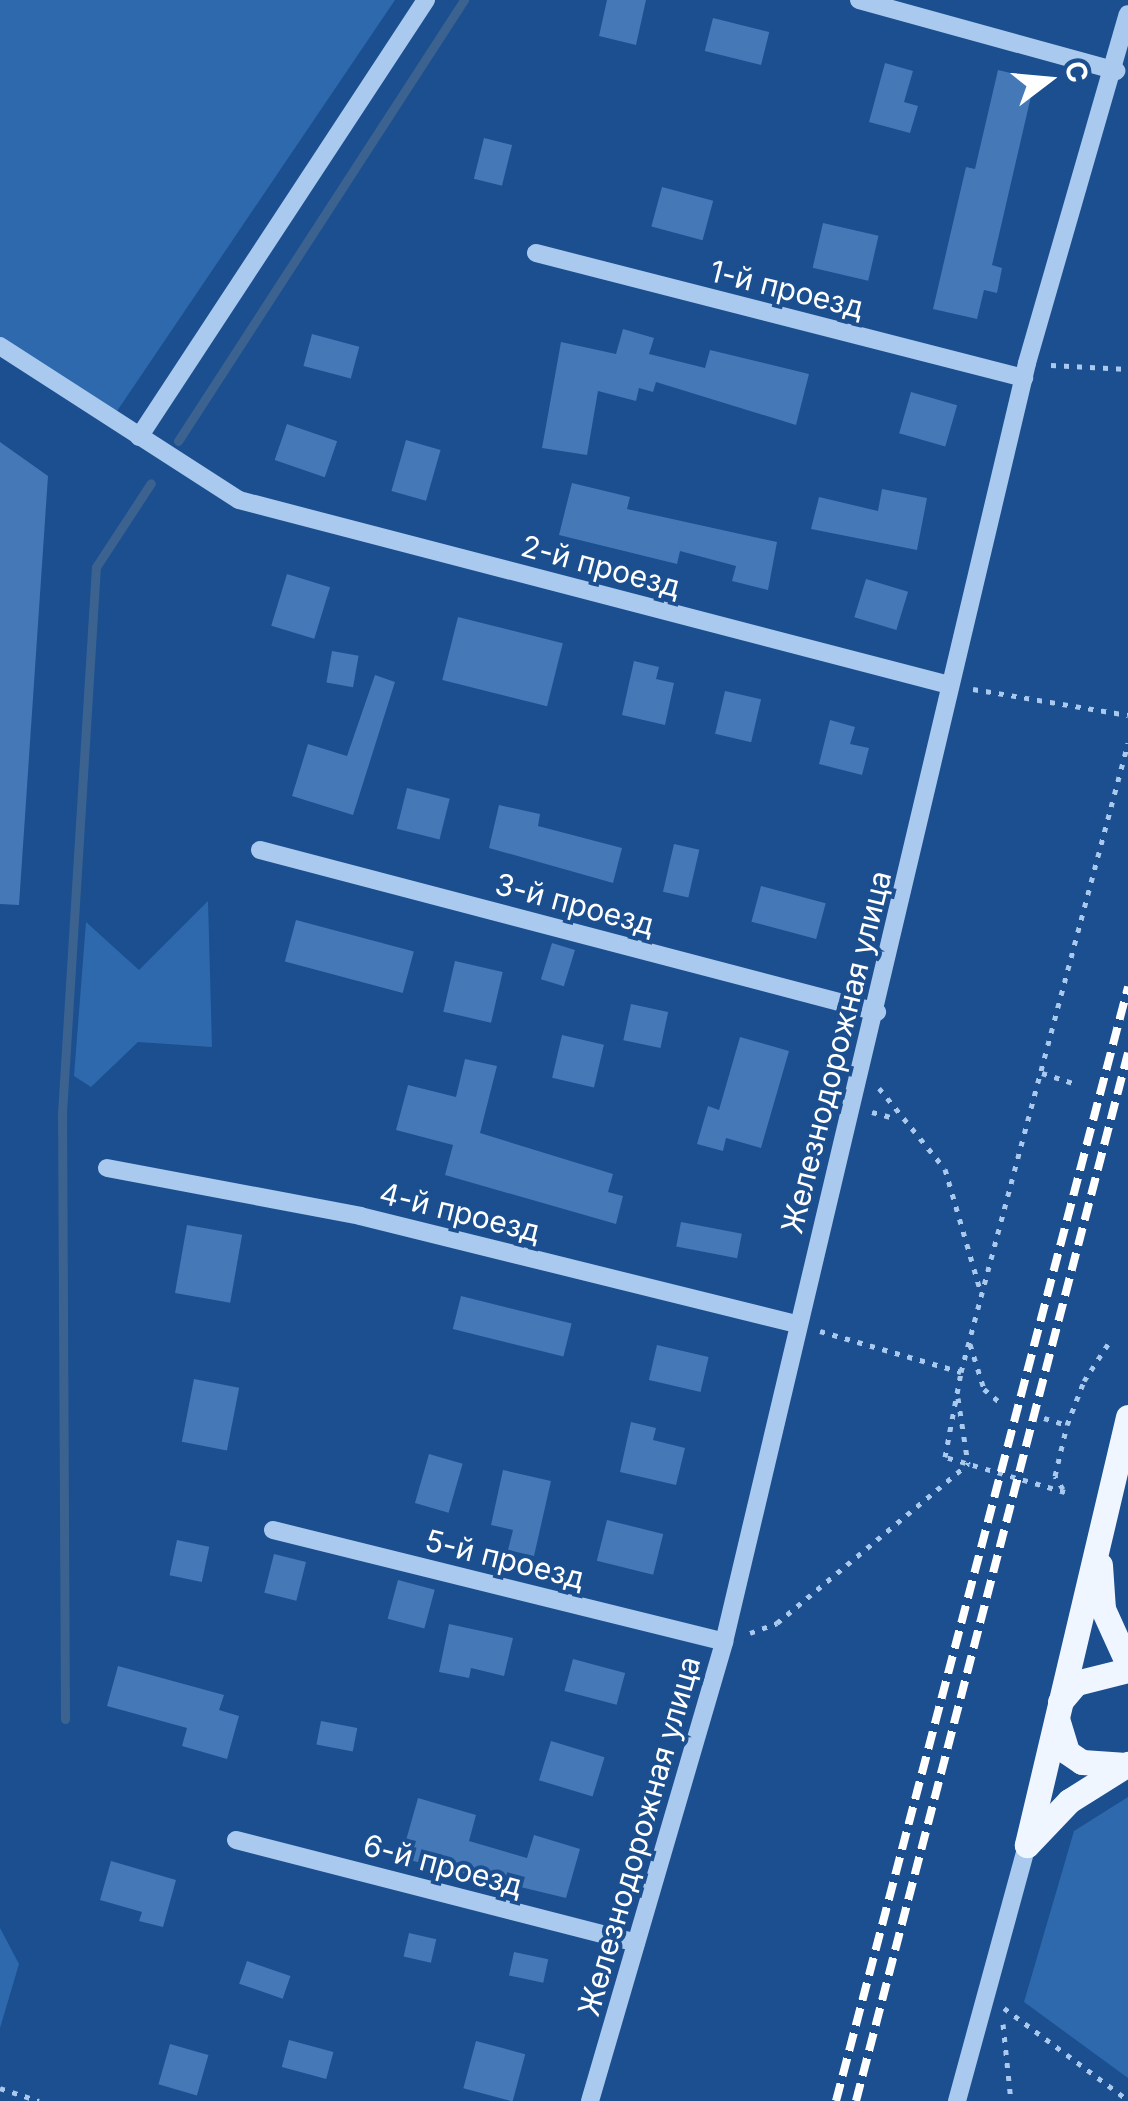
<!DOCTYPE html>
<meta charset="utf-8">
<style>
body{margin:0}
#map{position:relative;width:1128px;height:2101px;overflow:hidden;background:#1b4f8f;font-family:Inter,sans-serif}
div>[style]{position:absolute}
.green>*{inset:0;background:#2e69ad}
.stream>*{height:9px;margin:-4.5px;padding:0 4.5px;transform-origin:4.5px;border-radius:4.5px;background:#3c6290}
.building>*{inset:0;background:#4478b7;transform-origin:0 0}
.path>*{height:5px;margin-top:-2.5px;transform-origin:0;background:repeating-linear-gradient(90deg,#a9c9ee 0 5px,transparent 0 13px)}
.minor>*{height:18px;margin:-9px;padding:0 9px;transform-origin:9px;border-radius:9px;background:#a9c9ee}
.major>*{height:25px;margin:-12.5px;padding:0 12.5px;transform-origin:12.5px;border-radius:12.5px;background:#f0f6ff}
.rail>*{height:8px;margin-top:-4px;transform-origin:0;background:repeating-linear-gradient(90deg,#fff 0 18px,transparent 0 26px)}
span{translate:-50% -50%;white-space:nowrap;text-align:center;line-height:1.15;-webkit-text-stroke:8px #1b4f8f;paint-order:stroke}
.street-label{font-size:30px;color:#fff}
.north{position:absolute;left:998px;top:30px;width:100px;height:100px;-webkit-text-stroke:8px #1b4f8f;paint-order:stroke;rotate:74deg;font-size:28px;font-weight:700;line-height:40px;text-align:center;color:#fff}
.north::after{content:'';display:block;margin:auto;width:35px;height:45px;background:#fff;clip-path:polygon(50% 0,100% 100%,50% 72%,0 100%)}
</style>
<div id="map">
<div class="green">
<i style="clip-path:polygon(0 0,395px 0,111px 420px,0 346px)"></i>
<i style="clip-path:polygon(208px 901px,212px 1047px,138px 1042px,91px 1087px,74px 1076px,86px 922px,139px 970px)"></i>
<i style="clip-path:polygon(1128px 1797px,1128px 2078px,1024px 2002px,1074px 1831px)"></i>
<i style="clip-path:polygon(0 1928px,19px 1964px,0 2028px)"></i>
</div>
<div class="stream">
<i style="left:178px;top:441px;width:526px;rotate:-57.04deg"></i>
<i style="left:65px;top:1719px;width:606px;rotate:-90.28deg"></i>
<i style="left:62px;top:1113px;width:547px;rotate:-86.44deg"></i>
<i style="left:96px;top:567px;width:100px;rotate:-56.8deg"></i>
</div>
<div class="building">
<i style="clip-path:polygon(607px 0,646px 0,636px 45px,599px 36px)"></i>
<i style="left:713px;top:18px;width:58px;height:34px;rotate:14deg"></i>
<i style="clip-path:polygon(885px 63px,913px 71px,904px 102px,918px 106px,910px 133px,869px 122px)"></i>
<i style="clip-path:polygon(998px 70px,1035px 79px,992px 265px,1002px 268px,997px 293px,984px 290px,977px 319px,933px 309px,966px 167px,975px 169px)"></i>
<i style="left:484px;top:138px;width:29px;height:42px;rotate:14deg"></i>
<i style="left:662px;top:187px;width:53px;height:41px;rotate:15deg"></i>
<i style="left:823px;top:223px;width:57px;height:46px;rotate:13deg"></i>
<i style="clip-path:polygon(623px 329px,654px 338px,649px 354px,705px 368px,710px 350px,809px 374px,796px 425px,656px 382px,653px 392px,639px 388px,636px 401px,598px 391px,587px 455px,542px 448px,561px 342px,616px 354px)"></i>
<i style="left:312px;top:334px;width:49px;height:33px;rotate:15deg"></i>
<i style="left:911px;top:392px;width:48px;height:43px;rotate:16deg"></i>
<i style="left:287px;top:424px;width:53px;height:38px;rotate:19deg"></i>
<i style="left:406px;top:440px;width:36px;height:53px;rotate:16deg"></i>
<i style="clip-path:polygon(0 442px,48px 476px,19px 905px,0 904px)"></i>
<i style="clip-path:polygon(572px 483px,630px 497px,627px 509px,777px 542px,768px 590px,732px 581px,736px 566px,680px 551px,677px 564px,559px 535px)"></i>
<i style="clip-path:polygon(882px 489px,927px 498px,917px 550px,811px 529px,819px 497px,878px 511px)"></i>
<i style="left:287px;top:574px;width:45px;height:54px;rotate:17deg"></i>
<i style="left:866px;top:579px;width:44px;height:40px;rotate:17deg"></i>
<i style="left:458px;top:617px;width:108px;height:65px;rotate:14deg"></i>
<i style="left:332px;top:651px;width:27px;height:32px;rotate:10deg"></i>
<i style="clip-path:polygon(634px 661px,659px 667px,656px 679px,674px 683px,665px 725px,622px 715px)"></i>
<i style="clip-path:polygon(375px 675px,395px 682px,353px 815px,292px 796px,308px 744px,347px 756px)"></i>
<i style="left:725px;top:691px;width:37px;height:44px;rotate:13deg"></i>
<i style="clip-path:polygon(830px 720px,855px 727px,850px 744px,869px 748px,862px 775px,819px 764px)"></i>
<i style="left:407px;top:788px;width:44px;height:42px;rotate:14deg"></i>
<i style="clip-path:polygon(499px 805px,540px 814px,538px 826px,622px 848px,613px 883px,489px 848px)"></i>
<i style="left:674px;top:844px;width:26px;height:49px;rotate:13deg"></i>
<i style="left:761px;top:886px;width:67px;height:37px;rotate:15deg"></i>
<i style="left:296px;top:920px;width:122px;height:43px;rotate:15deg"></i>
<i style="left:552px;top:943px;width:24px;height:38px;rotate:17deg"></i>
<i style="left:455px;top:961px;width:49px;height:52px;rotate:13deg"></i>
<i style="left:631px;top:1004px;width:38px;height:37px;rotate:12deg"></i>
<i style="left:562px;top:1035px;width:43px;height:44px;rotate:13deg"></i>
<i style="clip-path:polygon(740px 1037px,789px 1051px,761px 1148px,726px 1138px,723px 1151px,697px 1144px,708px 1106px,719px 1110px)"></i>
<i style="clip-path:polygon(465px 1059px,497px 1066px,480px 1133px,613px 1174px,608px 1192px,623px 1196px,616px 1224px,445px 1175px,453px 1145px,396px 1130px,408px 1085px,456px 1097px)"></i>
<i style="left:681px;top:1222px;width:62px;height:25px;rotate:11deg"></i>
<i style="left:187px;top:1225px;width:56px;height:69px;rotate:10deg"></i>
<i style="left:461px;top:1296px;width:114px;height:34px;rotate:14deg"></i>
<i style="left:657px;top:1345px;width:53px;height:36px;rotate:13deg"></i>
<i style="left:194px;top:1379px;width:46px;height:64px;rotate:11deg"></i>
<i style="clip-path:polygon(631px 1422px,656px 1428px,653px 1440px,685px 1448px,676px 1485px,620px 1472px)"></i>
<i style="left:429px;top:1454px;width:35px;height:51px;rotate:16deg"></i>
<i style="clip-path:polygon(503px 1470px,551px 1481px,534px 1556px,508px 1550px,513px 1530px,491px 1525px)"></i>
<i style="left:607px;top:1520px;width:58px;height:42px;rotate:14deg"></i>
<i style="left:177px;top:1540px;width:33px;height:36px;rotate:12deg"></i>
<i style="left:274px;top:1554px;width:33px;height:40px;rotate:14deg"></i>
<i style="left:398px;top:1580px;width:38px;height:40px;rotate:15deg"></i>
<i style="clip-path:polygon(449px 1624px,513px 1638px,504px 1676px,471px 1668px,469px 1678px,439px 1672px)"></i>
<i style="left:573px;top:1659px;width:54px;height:33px;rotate:15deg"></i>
<i style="clip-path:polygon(118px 1666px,224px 1695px,219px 1710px,239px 1716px,227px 1759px,182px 1746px,187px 1728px,107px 1706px)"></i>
<i style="left:321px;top:1721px;width:37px;height:24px;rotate:11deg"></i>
<i style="left:551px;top:1741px;width:56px;height:41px;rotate:17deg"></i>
<i style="clip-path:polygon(418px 1798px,476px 1815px,469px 1841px,527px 1858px,534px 1835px,580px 1849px,566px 1898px,401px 1858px)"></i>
<i style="clip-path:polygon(111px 1861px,176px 1880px,163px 1927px,139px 1921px,142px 1912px,100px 1900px)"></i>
<i style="left:409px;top:1933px;width:28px;height:24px;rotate:13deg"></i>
<i style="left:514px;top:1952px;width:35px;height:24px;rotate:12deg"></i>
<i style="left:247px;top:1961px;width:46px;height:24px;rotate:19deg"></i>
<i style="left:289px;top:2040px;width:46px;height:28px;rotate:15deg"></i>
<i style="left:476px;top:2041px;width:51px;height:49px;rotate:15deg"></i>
<i style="left:170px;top:2044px;width:40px;height:42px;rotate:16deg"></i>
</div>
<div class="path">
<i style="left:1051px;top:365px;width:77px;rotate:3deg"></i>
<i style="left:973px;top:689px;width:157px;rotate:9.5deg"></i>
<i style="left:1042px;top:1073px;width:33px;rotate:18deg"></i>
<i style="left:879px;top:1088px;width:104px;rotate:50.8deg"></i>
<i style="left:945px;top:1169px;width:129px;rotate:73.8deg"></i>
<i style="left:872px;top:1112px;width:24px;rotate:15deg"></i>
<i style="left:820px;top:1331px;width:147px;rotate:16.2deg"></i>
<i style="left:970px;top:1344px;width:47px;rotate:72.7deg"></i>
<i style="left:984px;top:1389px;width:25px;rotate:40deg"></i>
<i style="left:958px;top:1398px;width:67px;rotate:81.4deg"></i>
<i style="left:1044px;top:1418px;width:24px;rotate:17deg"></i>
<i style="left:1063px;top:1489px;width:15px;rotate:-122deg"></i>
<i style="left:1055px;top:1476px;width:52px;rotate:-76.8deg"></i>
<i style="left:1067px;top:1425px;width:47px;rotate:-68.9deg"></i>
<i style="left:1084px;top:1381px;width:44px;rotate:-57deg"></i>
<i style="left:1065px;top:1492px;width:125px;rotate:-163.7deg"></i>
<i style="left:945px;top:1457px;width:86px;rotate:-79.3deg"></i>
<i style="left:961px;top:1372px;width:651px;rotate:-75.13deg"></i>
<i style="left:750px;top:1633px;width:29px;rotate:-20deg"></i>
<i style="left:777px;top:1623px;width:249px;rotate:-39.8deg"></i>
<i style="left:1004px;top:2008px;width:154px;rotate:36.6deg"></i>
<i style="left:1003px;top:2024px;width:77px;rotate:84.1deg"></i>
<i style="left:0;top:2088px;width:41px;rotate:18.4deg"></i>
</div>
<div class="minor">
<i style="left:859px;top:0;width:267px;rotate:15.4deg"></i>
<i style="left:536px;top:253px;width:504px;rotate:14.37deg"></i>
<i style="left:0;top:346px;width:284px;rotate:32.8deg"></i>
<i style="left:239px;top:500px;width:734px;rotate:14.6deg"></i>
<i style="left:139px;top:437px;width:523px;rotate:-56.71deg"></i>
<i style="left:260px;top:850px;width:638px;rotate:14.71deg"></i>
<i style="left:107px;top:1168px;width:258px;rotate:10.7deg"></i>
<i style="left:360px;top:1216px;width:449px;rotate:13.9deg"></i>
<i style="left:273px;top:1530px;width:465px;rotate:13.9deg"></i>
<i style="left:236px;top:1840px;width:413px;rotate:14.4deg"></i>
<i style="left:590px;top:2101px;width:478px;rotate:-73.7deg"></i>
<i style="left:724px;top:1642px;width:1314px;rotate:-76.67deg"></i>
<i style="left:1027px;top:363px;width:363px;rotate:-73.9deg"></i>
<i style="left:957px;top:2101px;width:265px;rotate:-74.7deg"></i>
</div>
<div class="major">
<i style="left:1128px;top:1417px;width:440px;rotate:103.3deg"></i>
<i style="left:1027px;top:1845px;width:61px;rotate:-46.3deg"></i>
<i style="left:1069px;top:1801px;width:70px;rotate:-32.1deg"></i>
<i style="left:1100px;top:1565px;width:44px;rotate:86.1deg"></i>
<i style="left:1103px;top:1609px;width:60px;rotate:65.6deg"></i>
<i style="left:1060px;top:1702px;width:25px;rotate:-50deg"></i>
<i style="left:1076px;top:1683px;width:54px;rotate:-14deg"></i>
<i style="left:1058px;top:1722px;width:31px;rotate:73deg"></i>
<i style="left:1067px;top:1752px;width:18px;rotate:34deg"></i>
<i style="left:1082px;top:1762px;width:44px;rotate:3.9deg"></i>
</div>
<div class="rail">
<i style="left:836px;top:2101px;width:1152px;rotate:-75.31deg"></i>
<i style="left:856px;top:2101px;width:1083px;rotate:-75.45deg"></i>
</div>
<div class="street-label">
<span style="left:787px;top:289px;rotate:14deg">1-й проезд</span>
<span style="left:601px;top:566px;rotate:15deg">2-й проезд</span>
<span style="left:575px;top:904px;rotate:15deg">3-й проезд</span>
<span style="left:836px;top:1052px;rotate:-76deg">Железнодорожная улица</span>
<span style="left:460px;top:1212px;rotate:14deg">4-й проезд</span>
<span style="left:505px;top:1559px;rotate:14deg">5-й проезд</span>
<span style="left:639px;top:1836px;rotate:-74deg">Железнодорожная улица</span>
<span style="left:443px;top:1865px;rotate:15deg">6-й проезд</span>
</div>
<div class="north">С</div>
</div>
